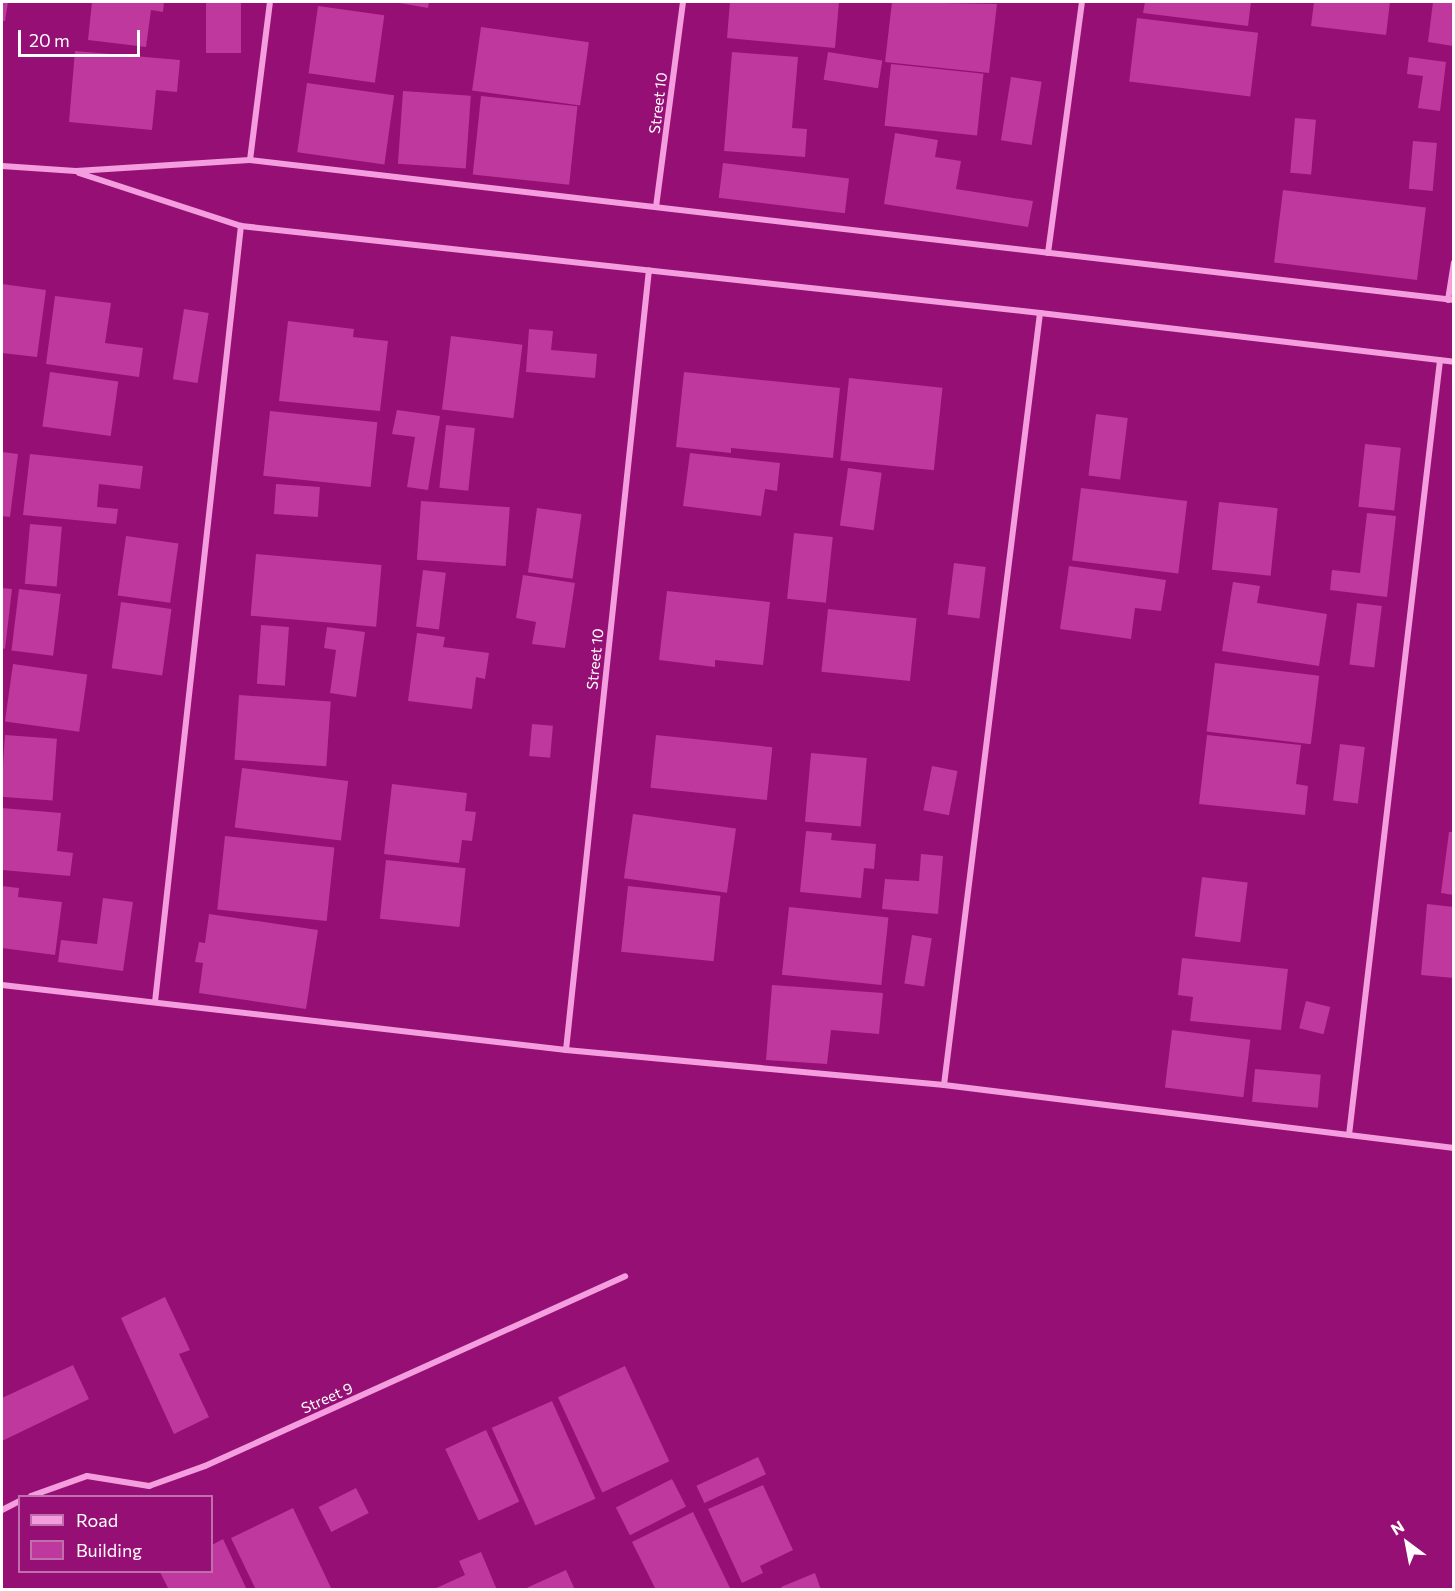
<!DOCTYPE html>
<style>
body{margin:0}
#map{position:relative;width:1455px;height:1591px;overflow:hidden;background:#960f75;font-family:Commissioner,sans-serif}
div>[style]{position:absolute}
.building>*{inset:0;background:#bf389e;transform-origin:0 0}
.street>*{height:6px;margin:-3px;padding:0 3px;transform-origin:3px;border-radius:3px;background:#f49ee0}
span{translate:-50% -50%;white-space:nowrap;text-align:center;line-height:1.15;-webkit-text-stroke:4.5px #960f75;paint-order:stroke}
.street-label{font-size:15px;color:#fff}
.frame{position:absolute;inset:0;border:3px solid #fff;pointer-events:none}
.legend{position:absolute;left:18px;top:1495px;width:195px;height:78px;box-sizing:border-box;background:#960f75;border:2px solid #c06fac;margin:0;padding:8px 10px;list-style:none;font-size:18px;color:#fff}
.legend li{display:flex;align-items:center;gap:12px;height:30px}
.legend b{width:30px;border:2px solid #c06fac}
.north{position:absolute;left:1377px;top:1513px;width:60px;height:60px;-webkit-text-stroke:4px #960f75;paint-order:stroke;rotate:328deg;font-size:16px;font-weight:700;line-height:24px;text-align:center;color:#fff}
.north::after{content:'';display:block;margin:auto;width:21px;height:27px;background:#fff;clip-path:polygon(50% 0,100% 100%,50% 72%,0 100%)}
.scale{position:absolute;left:18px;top:30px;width:122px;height:27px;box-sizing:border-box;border:3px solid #fff;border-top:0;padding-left:8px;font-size:18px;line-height:21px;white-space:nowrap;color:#fff;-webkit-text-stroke:4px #960f75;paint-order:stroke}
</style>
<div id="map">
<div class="building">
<i style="clip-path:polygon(2px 2px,8px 2px,5px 21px,2px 21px)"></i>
<i style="clip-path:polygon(92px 2px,164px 2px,163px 12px,151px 10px,146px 47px,88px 40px)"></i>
<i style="left:206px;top:2px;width:35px;height:51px"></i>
<i style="clip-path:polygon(394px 2px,429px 2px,428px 8px)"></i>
<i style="clip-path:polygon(730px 2px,839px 2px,835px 48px,727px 38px)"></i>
<i style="clip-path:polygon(892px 2px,997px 4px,989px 73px,885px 62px)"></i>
<i style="clip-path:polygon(1145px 2px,1251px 2px,1248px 26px,1143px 13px)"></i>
<i style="clip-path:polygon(1314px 2px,1390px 2px,1386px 35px,1311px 26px)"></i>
<i style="clip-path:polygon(1433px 2px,1454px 2px,1453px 46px,1428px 42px)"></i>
<i style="left:318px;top:6px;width:67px;height:68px;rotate:8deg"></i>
<i style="left:1137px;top:18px;width:122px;height:64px;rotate:7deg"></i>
<i style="left:481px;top:27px;width:109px;height:64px;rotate:8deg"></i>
<i style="clip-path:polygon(75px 51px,180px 60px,177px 92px,156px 90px,152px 130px,69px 122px)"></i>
<i style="clip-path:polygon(732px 52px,798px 57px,792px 128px,807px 129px,805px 157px,724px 151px)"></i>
<i style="left:828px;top:52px;width:55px;height:28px;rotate:9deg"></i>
<i style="clip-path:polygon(1409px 57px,1446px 62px,1440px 111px,1418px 108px,1423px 76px,1407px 74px)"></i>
<i style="left:891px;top:64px;width:93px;height:62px;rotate:6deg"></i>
<i style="left:1011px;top:77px;width:31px;height:64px;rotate:9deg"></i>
<i style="left:307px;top:83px;width:88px;height:70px;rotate:8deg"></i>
<i style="left:403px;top:91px;width:68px;height:73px;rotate:4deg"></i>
<i style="left:481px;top:96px;width:97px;height:79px;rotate:6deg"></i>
<i style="left:1295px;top:118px;width:21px;height:55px;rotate:5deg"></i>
<i style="clip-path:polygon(895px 133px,938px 140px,935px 157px,961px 161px,956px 189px,1033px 201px,1028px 227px,884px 204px)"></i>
<i style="left:1413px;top:141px;width:24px;height:48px;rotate:5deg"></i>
<i style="left:723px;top:163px;width:127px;height:35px;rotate:7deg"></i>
<i style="left:1283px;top:190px;width:144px;height:73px;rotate:7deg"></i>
<i style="clip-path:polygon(2px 284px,46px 290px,37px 357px,2px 353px)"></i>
<i style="clip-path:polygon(55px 296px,111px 303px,105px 343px,143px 348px,139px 377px,46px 364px)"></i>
<i style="left:184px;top:309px;width:25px;height:71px;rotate:9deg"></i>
<i style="clip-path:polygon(288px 321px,354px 329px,353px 337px,388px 341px,380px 411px,279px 401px)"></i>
<i style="clip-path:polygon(529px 329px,553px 331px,551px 350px,597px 354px,595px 378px,526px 372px)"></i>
<i style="left:451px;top:336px;width:72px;height:74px;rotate:7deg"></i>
<i style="left:50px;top:372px;width:69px;height:55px;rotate:8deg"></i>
<i style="clip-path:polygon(684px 372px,840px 388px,833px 458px,731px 448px,731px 453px,676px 447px)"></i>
<i style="left:849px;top:378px;width:94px;height:83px;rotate:6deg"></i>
<i style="clip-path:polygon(397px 410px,440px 416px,428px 490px,407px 487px,415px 437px,392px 434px)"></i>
<i style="left:270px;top:411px;width:108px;height:65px;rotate:6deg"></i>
<i style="left:1096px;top:414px;width:32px;height:62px;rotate:7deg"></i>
<i style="left:446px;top:425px;width:29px;height:63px;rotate:6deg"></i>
<i style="left:1365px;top:444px;width:36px;height:63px;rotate:6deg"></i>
<i style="clip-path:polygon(2px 452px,18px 454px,10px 517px,2px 516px)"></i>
<i style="clip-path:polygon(690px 453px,780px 463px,777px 491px,765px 489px,761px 516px,683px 506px)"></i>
<i style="clip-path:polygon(30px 454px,143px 466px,140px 489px,99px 484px,97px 507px,118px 509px,116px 524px,23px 515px)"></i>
<i style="left:848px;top:468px;width:34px;height:58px;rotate:8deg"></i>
<i style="left:276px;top:484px;width:44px;height:30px;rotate:4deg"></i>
<i style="left:1081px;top:488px;width:107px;height:73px;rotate:7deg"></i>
<i style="left:421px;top:501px;width:89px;height:59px;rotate:4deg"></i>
<i style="left:1219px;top:502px;width:59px;height:68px;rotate:6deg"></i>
<i style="left:537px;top:508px;width:45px;height:65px;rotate:8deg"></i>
<i style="clip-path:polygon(1367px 513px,1396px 516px,1387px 597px,1330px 590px,1332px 570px,1360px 573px)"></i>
<i style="left:30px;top:524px;width:32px;height:60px;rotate:5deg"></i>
<i style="left:794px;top:533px;width:39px;height:66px;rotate:6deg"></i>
<i style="left:126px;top:536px;width:53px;height:60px;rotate:8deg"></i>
<i style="left:256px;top:554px;width:126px;height:62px;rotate:5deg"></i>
<i style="left:954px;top:563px;width:32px;height:52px;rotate:7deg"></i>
<i style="clip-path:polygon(1069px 566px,1166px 580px,1161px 611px,1135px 608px,1131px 639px,1060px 629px)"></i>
<i style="left:423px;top:570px;width:23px;height:57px;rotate:7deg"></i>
<i style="clip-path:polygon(523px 575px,575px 583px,565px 648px,532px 644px,536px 622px,516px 618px)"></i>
<i style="clip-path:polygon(1233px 582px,1260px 586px,1257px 603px,1327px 614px,1319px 666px,1222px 651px)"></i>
<i style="clip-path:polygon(2px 588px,12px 589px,5px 649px,2px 648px)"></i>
<i style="left:19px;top:589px;width:42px;height:62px;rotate:7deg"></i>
<i style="clip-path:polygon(667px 591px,770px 602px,763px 665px,715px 660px,715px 667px,659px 660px)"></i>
<i style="left:121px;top:602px;width:51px;height:67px;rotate:8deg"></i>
<i style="left:1357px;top:603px;width:25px;height:62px;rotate:7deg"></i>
<i style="left:828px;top:609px;width:89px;height:63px;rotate:6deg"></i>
<i style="left:261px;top:625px;width:28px;height:59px;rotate:4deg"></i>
<i style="clip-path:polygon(327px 627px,365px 632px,356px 697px,330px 693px,336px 650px,324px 648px)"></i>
<i style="clip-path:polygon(417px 633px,445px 637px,443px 647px,489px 653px,485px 679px,476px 677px,472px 709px,408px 701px)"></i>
<i style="left:1215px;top:663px;width:105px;height:69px;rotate:7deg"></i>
<i style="left:13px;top:664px;width:75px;height:58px;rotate:8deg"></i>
<i style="left:239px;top:695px;width:92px;height:65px;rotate:4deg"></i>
<i style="left:532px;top:724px;width:21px;height:32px;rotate:5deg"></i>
<i style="left:5px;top:735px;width:52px;height:62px;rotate:4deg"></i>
<i style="left:656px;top:735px;width:117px;height:53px;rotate:6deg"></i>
<i style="clip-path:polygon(1207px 735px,1301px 745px,1296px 784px,1308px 786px,1305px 815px,1199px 804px)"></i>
<i style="left:1340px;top:744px;width:25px;height:57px;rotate:7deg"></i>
<i style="left:811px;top:753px;width:56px;height:69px;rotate:5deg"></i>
<i style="left:932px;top:766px;width:26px;height:45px;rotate:11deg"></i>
<i style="left:242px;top:768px;width:107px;height:60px;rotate:7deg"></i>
<i style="clip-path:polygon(392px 784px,467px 793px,465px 811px,476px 812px,472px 841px,462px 840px,459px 863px,384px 854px)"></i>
<i style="clip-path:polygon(2px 808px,61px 813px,57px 851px,73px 853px,70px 876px,2px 870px)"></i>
<i style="left:633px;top:814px;width:104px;height:65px;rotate:8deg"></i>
<i style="clip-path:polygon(806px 831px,832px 833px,831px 840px,876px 844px,874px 869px,864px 868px,861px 898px,800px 892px)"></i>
<i style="clip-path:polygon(1449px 832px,1454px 832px,1454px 895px,1441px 893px)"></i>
<i style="left:225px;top:836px;width:110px;height:74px;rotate:6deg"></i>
<i style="clip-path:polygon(921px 854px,943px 856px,938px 914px,882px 909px,885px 879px,919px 881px)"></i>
<i style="left:386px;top:860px;width:80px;height:59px;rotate:6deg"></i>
<i style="left:1202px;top:877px;width:46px;height:60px;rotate:7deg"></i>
<i style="clip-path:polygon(2px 886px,19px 888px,18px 897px,62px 902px,55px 955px,2px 948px)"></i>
<i style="left:628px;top:886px;width:93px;height:66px;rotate:6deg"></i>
<i style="clip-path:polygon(103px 898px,133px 902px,123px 971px,58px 962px,61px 940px,97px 944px)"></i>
<i style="clip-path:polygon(1427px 904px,1454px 907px,1454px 978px,1421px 975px)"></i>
<i style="left:789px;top:907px;width:100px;height:68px;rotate:6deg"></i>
<i style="clip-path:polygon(209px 914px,318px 930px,306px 1009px,199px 993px,203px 963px,195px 962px,199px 942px,205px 943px)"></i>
<i style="left:912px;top:935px;width:20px;height:49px;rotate:9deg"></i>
<i style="clip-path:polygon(1182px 958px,1288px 969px,1281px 1030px,1190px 1021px,1193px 997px,1178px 995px)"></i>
<i style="clip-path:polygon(772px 985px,883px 993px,879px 1034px,831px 1030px,827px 1064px,766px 1060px)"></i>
<i style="left:1306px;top:1001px;width:25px;height:28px;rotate:14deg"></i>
<i style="left:1172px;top:1030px;width:79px;height:58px;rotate:7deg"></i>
<i style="left:1255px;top:1069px;width:66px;height:33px;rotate:5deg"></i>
<i style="clip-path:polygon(165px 1297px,190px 1350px,179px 1354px,209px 1417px,174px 1434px,121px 1318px)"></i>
<i style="clip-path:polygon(73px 1365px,89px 1399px,2px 1441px,2px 1398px)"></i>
<i style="left:625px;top:1366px;width:105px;height:74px;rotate:65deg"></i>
<i style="left:552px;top:1401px;width:107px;height:66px;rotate:66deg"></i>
<i style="left:486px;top:1430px;width:79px;height:45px;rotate:65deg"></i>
<i style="left:758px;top:1457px;width:19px;height:68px;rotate:65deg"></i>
<i style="left:672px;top:1479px;width:31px;height:63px;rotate:63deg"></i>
<i style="clip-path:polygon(763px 1485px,793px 1550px,760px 1566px,763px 1573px,742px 1583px,708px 1509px)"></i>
<i style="left:356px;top:1488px;width:28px;height:42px;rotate:63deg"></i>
<i style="clip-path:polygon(293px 1508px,332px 1590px,256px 1590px,231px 1538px)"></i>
<i style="clip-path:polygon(693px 1512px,731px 1590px,656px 1590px,632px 1542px)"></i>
<i style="clip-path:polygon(223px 1539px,247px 1590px,169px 1590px,160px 1572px,212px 1572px,212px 1545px)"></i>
<i style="clip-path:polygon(481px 1552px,497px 1590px,432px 1590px,465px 1575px,459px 1561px)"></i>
<i style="clip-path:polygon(566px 1570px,575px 1590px,522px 1590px)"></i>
<i style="clip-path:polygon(815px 1573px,821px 1590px,783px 1590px,781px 1587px)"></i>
</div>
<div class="street">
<i style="left:250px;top:160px;width:159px;rotate:-82.8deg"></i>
<i style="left:2px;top:166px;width:74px;rotate:3.9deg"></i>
<i style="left:76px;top:171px;width:174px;rotate:-3.6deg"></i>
<i style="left:250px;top:160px;width:1212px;rotate:6.63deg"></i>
<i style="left:79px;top:173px;width:170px;rotate:18.1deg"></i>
<i style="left:241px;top:226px;width:804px;rotate:6.21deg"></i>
<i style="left:1040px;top:313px;width:417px;rotate:6.7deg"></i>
<i style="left:656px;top:207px;width:207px;rotate:-82.5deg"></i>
<i style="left:1048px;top:253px;width:253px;rotate:-82.3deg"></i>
<i style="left:1448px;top:300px;width:38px;rotate:-81deg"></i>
<i style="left:2px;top:985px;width:568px;rotate:6.57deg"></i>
<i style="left:566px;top:1050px;width:380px;rotate:5.3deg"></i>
<i style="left:944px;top:1085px;width:514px;rotate:7.04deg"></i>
<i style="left:155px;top:1002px;width:781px;rotate:-83.68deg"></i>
<i style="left:566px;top:1050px;width:784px;rotate:-83.93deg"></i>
<i style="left:944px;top:1085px;width:778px;rotate:-82.91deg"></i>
<i style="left:1349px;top:1135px;width:780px;rotate:-83.3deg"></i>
<i style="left:31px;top:1496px;width:59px;rotate:-19.7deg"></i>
<i style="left:87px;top:1476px;width:63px;rotate:9.2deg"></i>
<i style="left:149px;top:1486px;width:59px;rotate:-19.7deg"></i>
<i style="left:205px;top:1466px;width:461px;rotate:-24.3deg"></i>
<i style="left:2px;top:1510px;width:20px;rotate:-27deg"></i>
</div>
<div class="street-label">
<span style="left:658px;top:103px;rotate:-83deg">Street 10</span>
<span style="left:595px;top:659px;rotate:-84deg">Street 10</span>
<span style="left:327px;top:1398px;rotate:-24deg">Street 9</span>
</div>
<div class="frame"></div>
<ul class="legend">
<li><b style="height:8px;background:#f49ee0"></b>Road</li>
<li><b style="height:16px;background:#bf389e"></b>Building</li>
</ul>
<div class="north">N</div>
<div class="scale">20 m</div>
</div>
